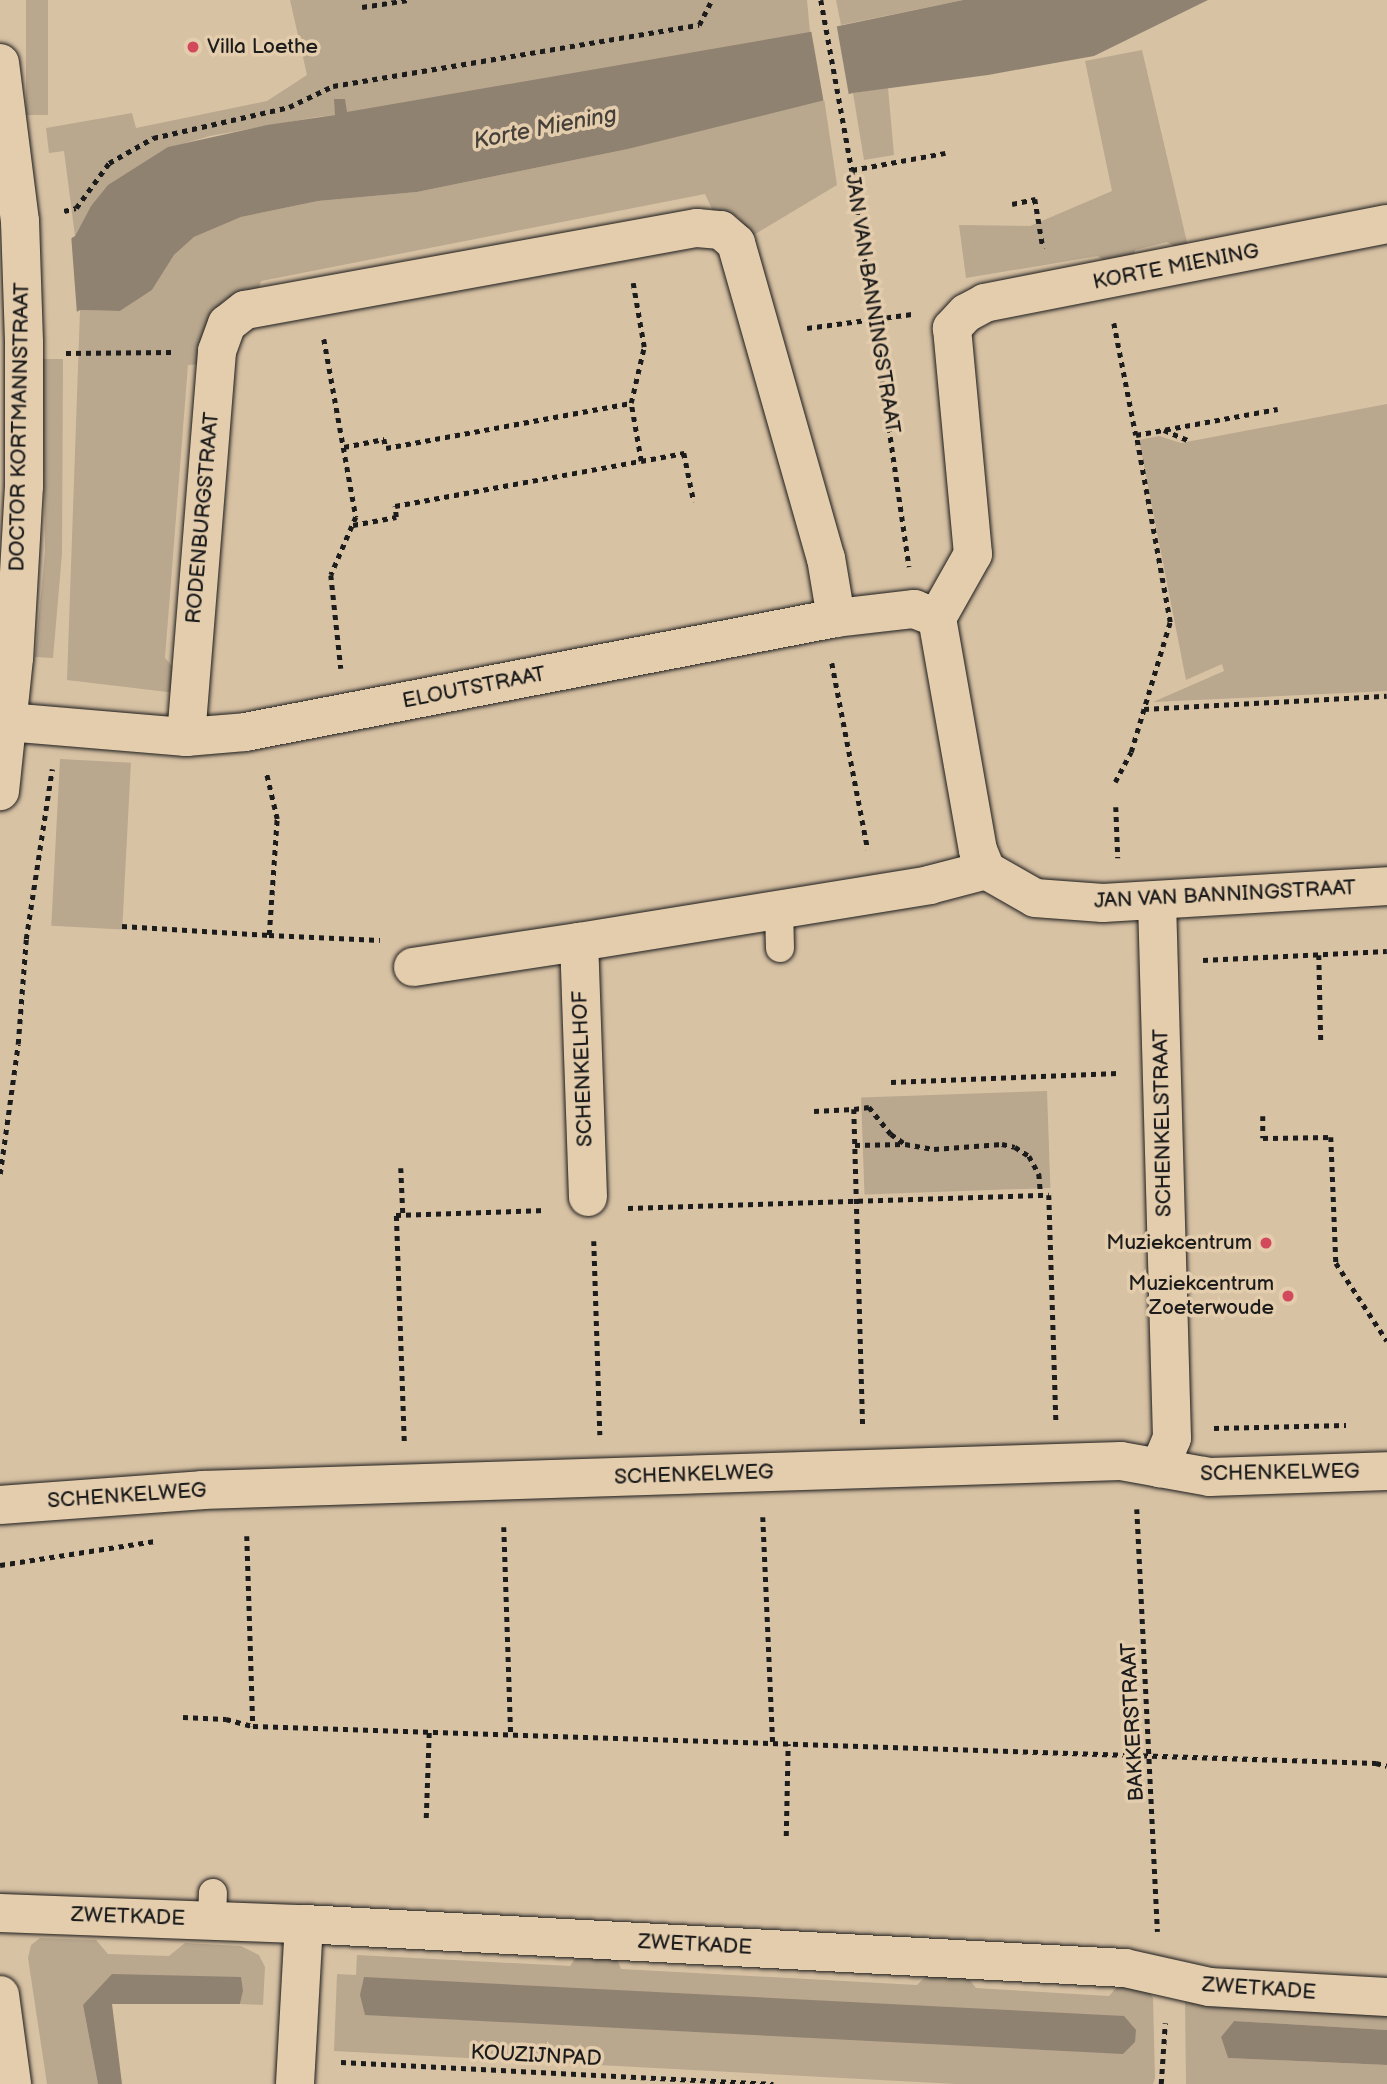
<!DOCTYPE html>
<style>
body{margin:0}
#map{position:relative;width:1387px;height:2084px;overflow:hidden;background:#d8c2a4;font-family:"Balsamiq Sans",sans-serif}
div>[style]{position:absolute}
.green>*{inset:0;background:#b9a78e;transform-origin:0 0}
.water>*{inset:0;background:#908271}
.pier>*{inset:0;background:#d8c2a4;transform-origin:0 0}
.path>*{height:4.5px;margin-top:-2.25px;transform-origin:0;background:repeating-linear-gradient(90deg,#1c1c1c 0 5px,transparent 0 10px)}
.roads{filter:drop-shadow(0 0 2px #1c1c1c) drop-shadow(0 0 2px #1c1c1c)}
.lane>*{height:28px;margin:-14px;padding:0 14px;transform-origin:14px;border-radius:14px;background:#e4cdad}
.street>*{height:38px;margin:-19px;padding:0 19px;transform-origin:19px;border-radius:19px;background:#e4cdad}
.dots>*{width:19px;height:19px;translate:-50% -50%;box-sizing:border-box;border:4px solid #e4cdad;border-radius:50%}
span{translate:-50% -50%;white-space:nowrap;text-align:center;line-height:1.15;-webkit-text-stroke:7px #e4cdad;paint-order:stroke}
.poi-label{font-size:21px;color:#1c1c1c}
.left{translate:0 -50%;text-align:left}
.right{translate:-100% -50%;text-align:right}
.street-label{font-size:21px;color:#1c1c1c}
.water-label{font-size:23px;color:#45403a;font-style:italic}
</style>
<div id="map">
<div class="green">
<i style="left:26px;top:0;width:22px;height:115px"></i>
<i style="clip-path:polygon(290px 0,807px 0,810px 32px,808px 63px,317px 117px,210px 136px,168px 148px,91px 206px,75px 236px,64px 151px,49px 153px,46px 128px,132px 113px,136px 128px,267px 101px,307px 75px)"></i>
<i style="clip-path:polygon(836px 0,963px 0,841px 25px)"></i>
<i style="clip-path:polygon(1142px 50px,1190px 255px,1167px 242px,1135px 250px,1129px 268px,1115px 270px,1098px 256px,966px 278px,959px 225px,1030px 226px,1112px 191px,1085px 61px)"></i>
<i style="clip-path:polygon(888px 88px,894px 155px,864px 160px,853px 93px)"></i>
<i style="clip-path:polygon(824px 98px,837px 185px,752px 236px,738px 217px,725px 211px,713px 211px,705px 194px,261px 281px,258px 291px,226px 299px,211px 316px,204px 364px,188px 365px,165px 658px,179px 674px,176px 693px,67px 680px,80px 310px,120px 311px,152px 290px,174px 255px,194px 237px,241px 217px,318px 201px,417px 192px,628px 149px)"></i>
<i style="clip-path:polygon(43px 359px,63px 359px,62px 554px,53px 658px,35px 657px,45px 551px)"></i>
<i style="clip-path:polygon(1387px 404px,1387px 691px,1153px 702px,1224px 671px,1222px 664px,1186px 680px,1139px 440px,1159px 436px,1181px 443px)"></i>
<i style="left:60px;top:759px;width:71px;height:167px;rotate:3deg"></i>
<i style="left:1047px;top:1091px;width:97px;height:186px;rotate:88deg"></i>
<i style="clip-path:polygon(40px 1938px,96px 1940px,108px 1954px,169px 1956px,185px 1943px,241px 1946px,259px 1955px,265px 1967px,263px 2005px,240px 2004px,243px 1991px,83px 2005px,98px 2084px,47px 2084px,28px 1958px,31px 1945px)"></i>
<i style="clip-path:polygon(580px 1952px,615px 1954px,621px 1969px,917px 1985px,932px 1970px,964px 1973px,976px 1988px,1109px 1996px,1123px 1980px,1149px 1991px,1153px 1998px,1155px 2078px,1153px 2084px,956px 2084px,334px 2051px,337px 1974px,356px 1975px,357px 1955px,570px 1966px)"></i>
<i style="clip-path:polygon(1185px 1999px,1215px 2001px,1216px 2007px,1263px 2010px,1263px 2004px,1387px 2011px,1387px 2030px,1234px 2021px,1221px 2037px,1228px 2058px,1387px 2065px,1387px 2084px,1186px 2084px)"></i>
</div>
<div class="water">
<i style="clip-path:polygon(963px 0,1208px 0,1094px 56px,988px 75px,853px 93px,628px 149px,417px 192px,318px 201px,241px 217px,194px 237px,174px 255px,152px 290px,120px 311px,80px 310px,0 357px,0 282px,75px 236px,91px 206px,108px 185px,168px 147px,267px 125px,335px 115px,334px 99px,345px 99px,347px 112px,810px 32px)"></i>
<i style="clip-path:polygon(112px 1974px,241px 1977px,243px 1991px,240px 2004px,112px 2004px,122px 2084px,98px 2084px,83px 2005px)"></i>
<i style="clip-path:polygon(364px 1977px,1124px 2016px,1136px 2030px,1135px 2042px,1123px 2054px,365px 2015px,360px 1995px)"></i>
<i style="clip-path:polygon(1234px 2021px,1387px 2030px,1387px 2065px,1228px 2058px,1221px 2037px)"></i>
</div>
<div class="pier">
<i style="left:836px;top:22px;width:76px;height:26px;rotate:80deg"></i>
<i style="clip-path:polygon(71px 234px,77px 314px,0 360px,0 278px)"></i>
</div>
<div class="path">
<i style="left:821px;top:0;width:173px;rotate:79.7deg"></i>
<i style="left:852px;top:170px;width:401px;rotate:81.8deg"></i>
<i style="left:362px;top:7px;width:48px;rotate:-8.5deg"></i>
<i style="left:852px;top:170px;width:95px;rotate:-10.4deg"></i>
<i style="left:1012px;top:204px;width:24px;rotate:-12deg"></i>
<i style="left:1035px;top:199px;width:50px;rotate:80.7deg"></i>
<i style="left:64px;top:211px;width:12px;rotate:-14deg"></i>
<i style="left:76px;top:208px;width:56px;rotate:-53.7deg"></i>
<i style="left:109px;top:163px;width:51px;rotate:-29.6deg"></i>
<i style="left:153px;top:138px;width:139px;rotate:-12.8deg"></i>
<i style="left:289px;top:107px;width:49px;rotate:-25.5deg"></i>
<i style="left:333px;top:86px;width:371px;rotate:-9.5deg"></i>
<i style="left:699px;top:25px;width:28px;rotate:-63deg"></i>
<i style="left:1114px;top:323px;width:114px;rotate:78.9deg"></i>
<i style="left:1136px;top:435px;width:144px;rotate:-10.4deg"></i>
<i style="left:807px;top:328px;width:106px;rotate:-7.6deg"></i>
<i style="left:324px;top:339px;width:181px;rotate:79.8deg"></i>
<i style="left:356px;top:517px;width:63px;rotate:113.3deg"></i>
<i style="left:331px;top:575px;width:94px;rotate:83.9deg"></i>
<i style="left:66px;top:353px;width:107px;rotate:-0.5deg"></i>
<i style="left:1164px;top:430px;width:28px;rotate:23deg"></i>
<i style="left:344px;top:447px;width:41px;rotate:-11.3deg"></i>
<i style="left:384px;top:439px;width:9px;rotate:77deg"></i>
<i style="left:386px;top:448px;width:249px;rotate:-10.4deg"></i>
<i style="left:631px;top:403px;width:57px;rotate:-76.9deg"></i>
<i style="left:644px;top:347px;width:65px;rotate:-99.8deg"></i>
<i style="left:641px;top:461px;width:44px;rotate:-10.5deg"></i>
<i style="left:684px;top:453px;width:50px;rotate:78.5deg"></i>
<i style="left:353px;top:525px;width:44px;rotate:-10.5deg"></i>
<i style="left:396px;top:517px;width:11px;rotate:-95deg"></i>
<i style="left:395px;top:506px;width:250px;rotate:-10.4deg"></i>
<i style="left:641px;top:461px;width:59px;rotate:-99.8deg"></i>
<i style="left:832px;top:663px;width:190px;rotate:79.1deg"></i>
<i style="left:1144px;top:709px;width:243px;rotate:-3.1deg"></i>
<i style="left:1115px;top:782px;width:34px;rotate:-62deg"></i>
<i style="left:1131px;top:752px;width:136px;rotate:-73.3deg"></i>
<i style="left:1170px;top:622px;width:190px;rotate:-100.3deg"></i>
<i style="left:1116px;top:807px;width:51px;rotate:87.8deg"></i>
<i style="left:122px;top:926px;width:147px;rotate:3.5deg"></i>
<i style="left:269px;top:935px;width:116px;rotate:-86.1deg"></i>
<i style="left:277px;top:819px;width:48px;rotate:-103.2deg"></i>
<i style="left:269px;top:935px;width:111px;rotate:2.6deg"></i>
<i style="left:1319px;top:955px;width:87px;rotate:88.7deg"></i>
<i style="left:1203px;top:960px;width:184px;rotate:-2.8deg"></i>
<i style="left:891px;top:1082px;width:227px;rotate:-2.3deg"></i>
<i style="left:854px;top:1109px;width:15px;rotate:-8deg"></i>
<i style="left:869px;top:1107px;width:35px;rotate:51deg"></i>
<i style="left:891px;top:1134px;width:16px;rotate:35deg"></i>
<i style="left:814px;top:1111px;width:40px;rotate:-2.9deg"></i>
<i style="left:854px;top:1109px;width:315px;rotate:88.4deg"></i>
<i style="left:1263px;top:1116px;width:22px;rotate:90deg"></i>
<i style="left:1263px;top:1138px;width:68px;rotate:-0.8deg"></i>
<i style="left:1331px;top:1137px;width:126px;rotate:87.7deg"></i>
<i style="left:1336px;top:1263px;width:93px;rotate:56.8deg"></i>
<i style="left:855px;top:1145px;width:50px;rotate:-1.1deg"></i>
<i style="left:905px;top:1144px;width:29px;rotate:10deg"></i>
<i style="left:934px;top:1149px;width:68px;rotate:-4.2deg"></i>
<i style="left:1002px;top:1144px;width:13px;rotate:13deg"></i>
<i style="left:1015px;top:1147px;width:17px;rotate:33deg"></i>
<i style="left:1029px;top:1156px;width:21px;rotate:61deg"></i>
<i style="left:1039px;top:1174px;width:22px;rotate:85deg"></i>
<i style="left:401px;top:1168px;width:46px;rotate:87.5deg"></i>
<i style="left:0;top:1174px;width:131px;rotate:-82.1deg"></i>
<i style="left:18px;top:1044px;width:105px;rotate:-85.6deg"></i>
<i style="left:26px;top:939px;width:172px;rotate:-81.3deg"></i>
<i style="left:628px;top:1208px;width:421px;rotate:-1.8deg"></i>
<i style="left:1049px;top:1195px;width:225px;rotate:88.2deg"></i>
<i style="left:594px;top:1241px;width:194px;rotate:88.2deg"></i>
<i style="left:1214px;top:1428px;width:132px;rotate:-1.3deg"></i>
<i style="left:404px;top:1441px;width:226px;rotate:-92deg"></i>
<i style="left:396px;top:1215px;width:150px;rotate:-1.9deg"></i>
<i style="left:1137px;top:1509px;width:423px;rotate:87.2deg"></i>
<i style="left:763px;top:1517px;width:226px;rotate:87.5deg"></i>
<i style="left:504px;top:1527px;width:208px;rotate:88.1deg"></i>
<i style="left:247px;top:1536px;width:190px;rotate:88.2deg"></i>
<i style="left:253px;top:1726px;width:1124px;rotate:1.89deg"></i>
<i style="left:1376px;top:1763px;width:11px;rotate:15deg"></i>
<i style="left:0;top:1565px;width:157px;rotate:-8.8deg"></i>
<i style="left:183px;top:1717px;width:43px;rotate:2.7deg"></i>
<i style="left:226px;top:1719px;width:28px;rotate:15deg"></i>
<i style="left:426px;top:1818px;width:86px;rotate:-88deg"></i>
<i style="left:786px;top:1836px;width:92px;rotate:-88.8deg"></i>
<i style="left:341px;top:2062px;width:433px;rotate:2.9deg"></i>
<i style="left:1161px;top:2084px;width:61px;rotate:-86.2deg"></i>
</div>
<div class="roads">
<div class="lane">
<i style="left:779px;top:908px;width:40px;rotate:88.6deg"></i>
<i style="left:212px;top:1920px;width:27px;rotate:-88deg"></i>
</div>
<div class="street">
<i style="left:0;top:63px;width:159px;rotate:82.8deg"></i>
<i style="left:20px;top:221px;width:122px;rotate:88.1deg"></i>
<i style="left:24px;top:343px;width:143px;rotate:90deg"></i>
<i style="left:24px;top:486px;width:172px;rotate:93.3deg"></i>
<i style="left:14px;top:658px;width:134px;rotate:96deg"></i>
<i style="left:1387px;top:224px;width:410px;rotate:168.9deg"></i>
<i style="left:985px;top:303px;width:21px;rotate:152deg"></i>
<i style="left:966px;top:313px;width:21px;rotate:133deg"></i>
<i style="left:952px;top:328px;width:227px;rotate:84.7deg"></i>
<i style="left:973px;top:554px;width:73px;rotate:119.4deg"></i>
<i style="left:937px;top:618px;width:236px;rotate:80deg"></i>
<i style="left:978px;top:850px;width:22px;rotate:68deg"></i>
<i style="left:986px;top:870px;width:56px;rotate:29.7deg"></i>
<i style="left:1035px;top:898px;width:68px;rotate:4.2deg"></i>
<i style="left:1103px;top:903px;width:285px;rotate:-3.4deg"></i>
<i style="left:7px;top:722px;width:180px;rotate:4.8deg"></i>
<i style="left:186px;top:737px;width:59px;rotate:-4.8deg"></i>
<i style="left:245px;top:732px;width:602px;rotate:-10.92deg"></i>
<i style="left:836px;top:618px;width:79px;rotate:-6.6deg"></i>
<i style="left:914px;top:609px;width:25px;rotate:21deg"></i>
<i style="left:186px;top:737px;width:387px;rotate:-85.4deg"></i>
<i style="left:217px;top:351px;width:29px;rotate:-70deg"></i>
<i style="left:227px;top:324px;width:23px;rotate:-38deg"></i>
<i style="left:245px;top:310px;width:459px;rotate:-10.3deg"></i>
<i style="left:697px;top:228px;width:24px;rotate:5deg"></i>
<i style="left:721px;top:230px;width:20px;rotate:41deg"></i>
<i style="left:736px;top:243px;width:328px;rotate:74.1deg"></i>
<i style="left:826px;top:558px;width:61px;rotate:80.5deg"></i>
<i style="left:1157px;top:901px;width:537px;rotate:88.4deg"></i>
<i style="left:1172px;top:1438px;width:33px;rotate:113deg"></i>
<i style="left:413px;top:967px;width:168px;rotate:-8.6deg"></i>
<i style="left:588px;top:1197px;width:255px;rotate:-92deg"></i>
<i style="left:579px;top:942px;width:355px;rotate:-9.2deg"></i>
<i style="left:929px;top:885px;width:59px;rotate:-14.7deg"></i>
<i style="left:0;top:1505px;width:203px;rotate:-4.2deg"></i>
<i style="left:202px;top:1490px;width:919px;rotate:-1.81deg"></i>
<i style="left:1121px;top:1461px;width:90px;rotate:10.2deg"></i>
<i style="left:1210px;top:1477px;width:177px;rotate:-1.9deg"></i>
<i style="left:0;top:1913px;width:304px;rotate:2.1deg"></i>
<i style="left:304px;top:1924px;width:822px;rotate:3.07deg"></i>
<i style="left:1125px;top:1968px;width:86px;rotate:12.7deg"></i>
<i style="left:1209px;top:1987px;width:178px;rotate:3.2deg"></i>
<i style="left:0;top:1995px;width:90px;rotate:82.3deg"></i>
<i style="left:295px;top:2084px;width:160px;rotate:-86.8deg"></i>
</div>
</div>
<div class="dots">
<i style="left:193px;top:47px;background:#d1495b"></i>
<i style="left:1266px;top:1243px;background:#d1495b"></i>
<i style="left:1288px;top:1296px;background:#d1495b"></i>
</div>
<div class="poi-label">
<span class="left" style="left:207px;top:47px">Villa Loethe</span>
<span class="right" style="left:1252px;top:1243px">Muziekcentrum</span>
<span class="right" style="left:1274px;top:1296px">Muziekcentrum<br>Zoeterwoude</span>
</div>
<div class="street-label">
<span style="left:1176px;top:267px;rotate:-11deg">KORTE MIENING</span>
<span style="left:872px;top:304px;rotate:81deg">JAN VAN BANNINGSTRAAT</span>
<span style="left:20px;top:427px;rotate:-89deg">DOCTOR KORTMANNSTRAAT</span>
<span style="left:203px;top:518px;rotate:-85deg">RODENBURGSTRAAT</span>
<span style="left:474px;top:688px;rotate:-11deg">ELOUTSTRAAT</span>
<span style="left:1225px;top:895px;rotate:-3deg">JAN VAN BANNINGSTRAAT</span>
<span style="left:583px;top:1069px;rotate:-92deg">SCHENKELHOF</span>
<span style="left:1163px;top:1123px;rotate:-91deg">SCHENKELSTRAAT</span>
<span style="left:1280px;top:1473px;rotate:-1deg">SCHENKELWEG</span>
<span style="left:694px;top:1475px;rotate:-2deg">SCHENKELWEG</span>
<span style="left:127px;top:1496px;rotate:-4deg">SCHENKELWEG</span>
<span style="left:1133px;top:1722px;rotate:-93deg">BAKKERSTRAAT</span>
<span style="left:128px;top:1917px;rotate:2deg">ZWETKADE</span>
<span style="left:695px;top:1945px;rotate:3deg">ZWETKADE</span>
<span style="left:1259px;top:1989px;rotate:4deg">ZWETKADE</span>
<span style="left:536px;top:2056px;rotate:3deg">KOUZIJNPAD</span>
</div>
<div class="water-label">
<span style="left:545px;top:128px;rotate:-11deg">Korte Miening</span>
</div>
</div>
